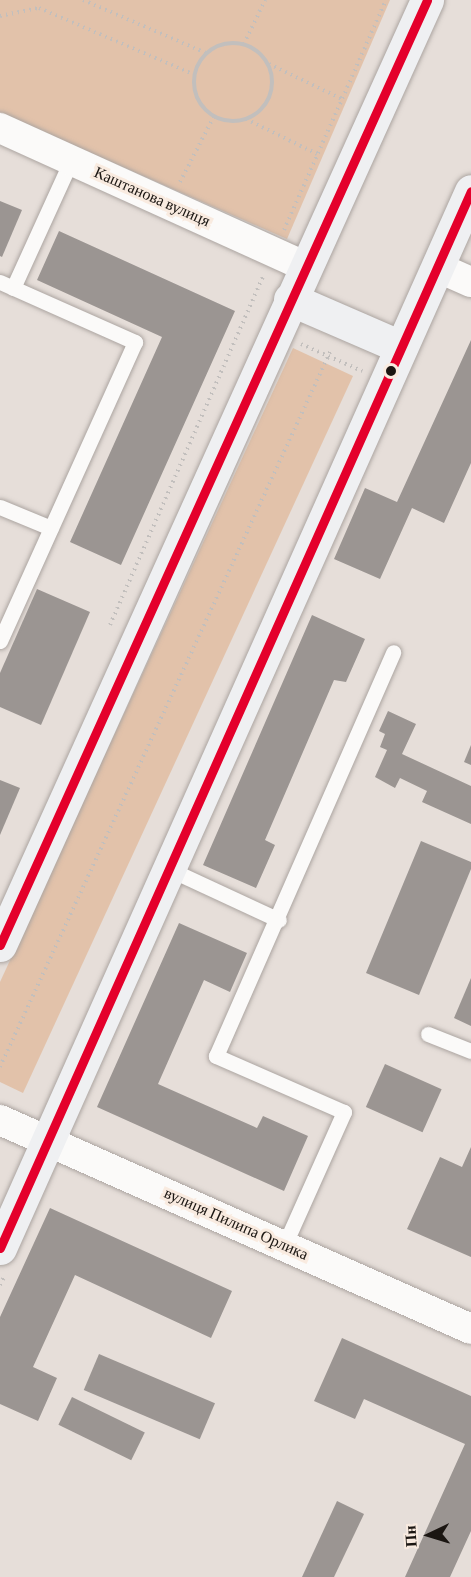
<!DOCTYPE html>
<meta charset="utf-8">
<style>
body{margin:0}
#map{position:relative;width:471px;height:1577px;overflow:hidden;background:#e6ded9;font-family:"Crimson Pro",serif}
div>[style]{position:absolute}
.green>*{inset:0;background:#e2c2aa}
.building>*{inset:0;background:#9b9592;transform-origin:0 0}
.path>*{height:4px;margin-top:-2px;transform-origin:0;background:repeating-linear-gradient(90deg,#c2bfbd 0 1.5px,transparent 0 6px)}
.path>.ring{margin:-2px;padding:0;box-sizing:content-box;background:none;border:4px solid #c2bfbd;border-radius:50%}
.roads{filter:drop-shadow(0 0 2px #aca5a1) drop-shadow(0 0 2px #aca5a1)}
.service>*{height:15px;margin:-7.5px;padding:0 7.5px;transform-origin:7.5px;border-radius:7.5px;background:#fbfaf9}
.minor>*{height:30px;margin:-15px;padding:0 15px;transform-origin:15px;border-radius:15px;background:#fbfaf9}
.secondary>*{height:33px;margin:-16.5px;padding:0 16.5px;transform-origin:16.5px;border-radius:16.5px;background:#eff0f2}
.bus-1>*{height:9px;margin:-4.5px;padding:0 4.5px;transform-origin:4.5px;border-radius:4.5px;background:#e4002b}
.dots>*{width:16px;height:16px;translate:-50% -50%;box-sizing:border-box;border:3px solid #f9ebe0;border-radius:50%}
span{translate:-50% -50%;white-space:nowrap;text-align:center;line-height:1.15;-webkit-text-stroke:6px #f9ebe0;paint-order:stroke}
.street-label{font-size:16px;color:#1b1612}
.north{position:absolute;left:399px;top:1505px;width:60px;height:60px;-webkit-text-stroke:4px #f9ebe0;paint-order:stroke;rotate:266deg;font-size:16px;font-weight:700;line-height:24px;text-align:center;color:#1b1612}
.north::after{content:'';display:block;margin:auto;width:21px;height:27px;background:#1b1612;clip-path:polygon(50% 0,100% 100%,50% 72%,0 100%)}
</style>
<div id="map">
<div class="green">
<i style="clip-path:polygon(0 0,390px 0,287px 239px,0 113px)"></i>
<i style="clip-path:polygon(293px 348px,353px 376px,23px 1093px,0 1082px,0 982px)"></i>
</div>
<div class="building">
<i style="clip-path:polygon(0 201px,22px 210px,2px 257px,0 256px)"></i>
<i style="clip-path:polygon(59px 231px,235px 311px,121px 565px,70px 542px,162px 337px,37px 280px)"></i>
<i style="clip-path:polygon(471px 340px,471px 463px,444px 523px,412px 508px,380px 579px,334px 559px,365px 488px,397px 502px)"></i>
<i style="clip-path:polygon(37px 589px,90px 612px,41px 725px,0 707px,0 673px)"></i>
<i style="clip-path:polygon(312px 615px,365px 639px,346px 682px,334px 680px,265px 840px,275px 845px,256px 888px,203px 865px)"></i>
<i style="clip-path:polygon(388px 711px,416px 724px,402px 754px,471px 786px,471px 824px,422px 802px,427px 791px,400px 778px,395px 788px,375px 777px,387px 750px,380px 747px,385px 734px,379px 731px)"></i>
<i style="clip-path:polygon(471px 745px,471px 765px,464px 762px)"></i>
<i style="clip-path:polygon(0 780px,20px 788px,0 835px)"></i>
<i style="clip-path:polygon(421px 841px,471px 862px,471px 869px,419px 995px,366px 973px)"></i>
<i style="clip-path:polygon(179px 923px,247px 953px,230px 992px,204px 980px,158px 1084px,257px 1128px,263px 1116px,308px 1136px,284px 1191px,97px 1107px)"></i>
<i style="clip-path:polygon(471px 978px,471px 1026px,454px 1018px)"></i>
<i style="left:385px;top:1064px;width:62px;height:47px;rotate:24deg"></i>
<i style="clip-path:polygon(471px 1147px,471px 1257px,407px 1229px,440px 1157px,462px 1167px)"></i>
<i style="clip-path:polygon(50px 1208px,232px 1291px,211px 1338px,75px 1275px,33px 1367px,57px 1378px,38px 1421px,0 1404px,0 1317px)"></i>
<i style="clip-path:polygon(342px 1338px,471px 1396px,471px 1531px,450px 1577px,405px 1577px,465px 1444px,364px 1399px,355px 1419px,314px 1401px)"></i>
<i style="left:99px;top:1354px;width:126px;height:39px;rotate:23deg"></i>
<i style="left:72px;top:1397px;width:81px;height:31px;rotate:26deg"></i>
<i style="clip-path:polygon(337px 1501px,364px 1514px,334px 1577px,302px 1577px)"></i>
</div>
<div class="path">
<i style="left:83px;top:0;width:134px;rotate:23.3deg"></i>
<i style="left:0;top:16px;width:40px;rotate:-12deg"></i>
<i style="left:39px;top:8px;width:170px;rotate:23.2deg"></i>
<i class="ring" style="left:194px;top:43px;width:74px;height:74px"></i>
<i style="left:244px;top:44px;width:49px;rotate:-64.5deg"></i>
<i style="left:269px;top:64px;width:81px;rotate:25.6deg"></i>
<i style="left:246px;top:119px;width:79px;rotate:26.2deg"></i>
<i style="left:180px;top:182px;width:74px;rotate:-62.7deg"></i>
<i style="left:284px;top:230px;width:252px;rotate:-66.1deg"></i>
<i style="left:301px;top:344px;width:67px;rotate:23.9deg"></i>
<i style="left:110px;top:625px;width:382px;rotate:-66.3deg"></i>
<i style="left:0;top:1067px;width:790px;rotate:-65.22deg"></i>
<i style="left:0;top:1285px;width:11px;rotate:-63deg"></i>
</div>
<div class="roads">
<div class="service">
<i style="left:0;top:282px;width:148px;rotate:24deg"></i>
<i style="left:135px;top:342px;width:328px;rotate:114.3deg"></i>
<i style="left:13px;top:288px;width:140px;rotate:-65.5deg"></i>
<i style="left:0;top:507px;width:55px;rotate:22.4deg"></i>
<i style="left:169px;top:869px;width:121px;rotate:24.9deg"></i>
<i style="left:428px;top:1034px;width:46px;rotate:21.6deg"></i>
<i style="left:284px;top:1246px;width:147px;rotate:-65.9deg"></i>
<i style="left:344px;top:1112px;width:140px;rotate:-156.4deg"></i>
<i style="left:216px;top:1056px;width:441px;rotate:-66.3deg"></i>
</div>
<div class="minor">
<i style="left:0;top:128px;width:334px;rotate:24.4deg"></i>
<i style="left:437px;top:267px;width:37px;rotate:24deg"></i>
<i style="left:0;top:1120px;width:515px;rotate:23.93deg"></i>
</div>
<div class="secondary">
<i style="left:290px;top:299px;width:121px;rotate:23.4deg"></i>
<i style="left:0;top:945px;width:1037px;rotate:-65.68deg"></i>
<i style="left:0;top:1248px;width:1157px;rotate:-65.98deg"></i>
</div>
</div>
<div class="bus-1">
<i style="left:0;top:945px;width:1037px;rotate:-65.68deg"></i>
<i style="left:0;top:1248px;width:1157px;rotate:-65.98deg"></i>
</div>
<div class="dots">
<i style="left:391px;top:371px;background:#1b1612"></i>
</div>
<div class="street-label">
<span style="left:152px;top:197px;rotate:24deg">Каштанова вулиця</span>
<span style="left:236px;top:1224px;rotate:24deg">вулиця Пилипа Орлика</span>
</div>
<div class="north">Пн</div>
</div>
